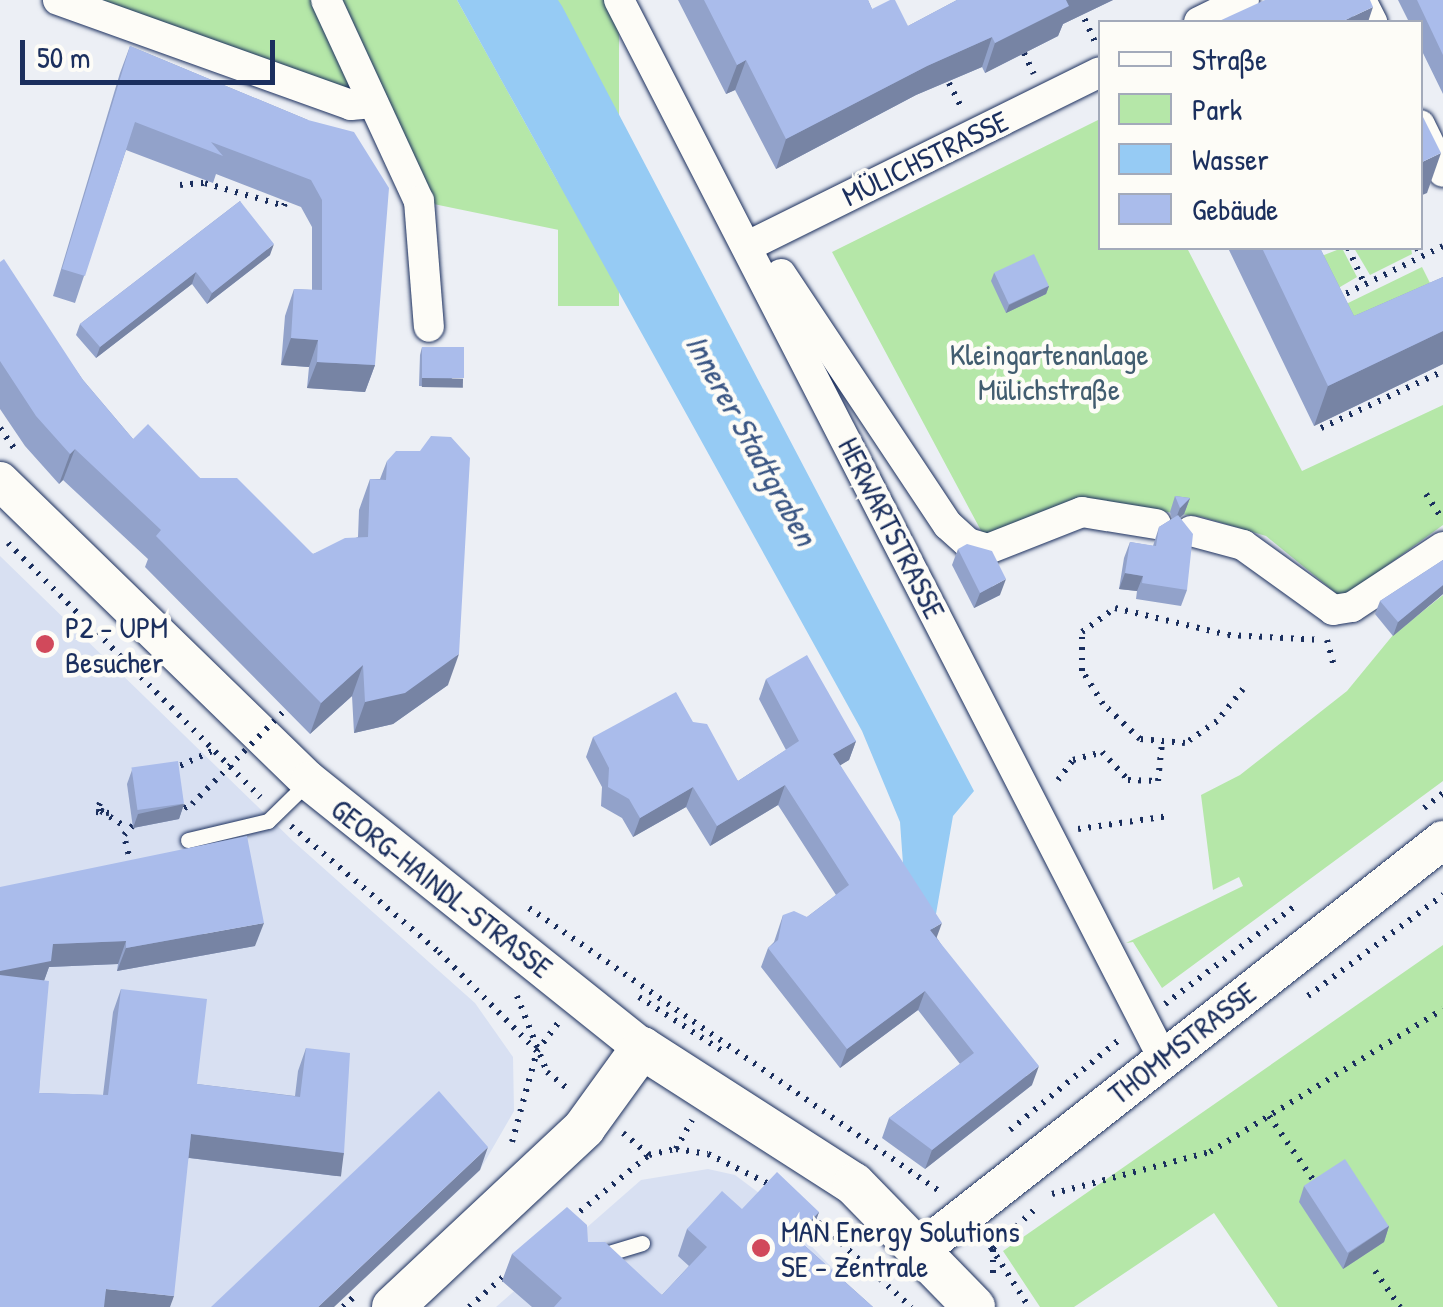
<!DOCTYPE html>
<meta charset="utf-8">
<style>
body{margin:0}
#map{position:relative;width:1443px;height:1307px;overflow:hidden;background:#eceff5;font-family:"Patrick Hand",sans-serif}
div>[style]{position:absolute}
.built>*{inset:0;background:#d8e0f2}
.green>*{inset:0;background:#b5e7a8;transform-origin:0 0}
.water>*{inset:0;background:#96cbf4}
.path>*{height:6px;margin-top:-3px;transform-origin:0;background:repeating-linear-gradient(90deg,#1b2f5e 0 2.5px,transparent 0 10.5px)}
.roads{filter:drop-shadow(0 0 2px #1b2f5e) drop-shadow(0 0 2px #1b2f5e)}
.service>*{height:15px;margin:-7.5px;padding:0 7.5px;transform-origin:7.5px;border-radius:7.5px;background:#fdfcf7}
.minor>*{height:30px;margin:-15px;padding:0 15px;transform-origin:15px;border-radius:15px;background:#fdfcf7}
.tertiary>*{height:38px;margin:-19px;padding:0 19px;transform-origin:19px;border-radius:19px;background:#fdfcf7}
.secondary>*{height:42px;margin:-21px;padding:0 21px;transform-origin:21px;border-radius:21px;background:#fdfcf7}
.path-bridge>*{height:6px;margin-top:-3px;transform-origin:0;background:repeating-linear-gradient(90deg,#1b2f5e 0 2.5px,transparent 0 10.5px)}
.wall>*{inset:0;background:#92a2ca}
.shaded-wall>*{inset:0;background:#7784a4;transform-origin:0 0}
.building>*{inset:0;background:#aabceb;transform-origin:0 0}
.dots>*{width:28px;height:28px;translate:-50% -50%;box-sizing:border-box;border:5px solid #fdfcf7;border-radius:50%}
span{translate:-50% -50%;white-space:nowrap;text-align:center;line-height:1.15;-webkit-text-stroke:9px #fdfcf7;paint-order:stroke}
.street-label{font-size:30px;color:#1b2f5e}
.park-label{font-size:30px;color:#425d70}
.poi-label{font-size:30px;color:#1b2f5e}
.left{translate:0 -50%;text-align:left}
.water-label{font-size:32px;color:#3a5684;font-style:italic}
.legend{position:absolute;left:1098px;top:20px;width:325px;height:230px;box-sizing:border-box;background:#fdfcf7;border:2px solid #a3aaba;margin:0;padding:12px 18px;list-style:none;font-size:30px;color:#1b2f5e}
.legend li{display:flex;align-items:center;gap:20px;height:50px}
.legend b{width:50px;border:2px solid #a3aaba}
.scale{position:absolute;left:20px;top:40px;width:255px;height:45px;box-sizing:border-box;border:5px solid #1b2f5e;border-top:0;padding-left:12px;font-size:30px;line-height:35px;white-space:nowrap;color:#1b2f5e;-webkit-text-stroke:8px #fdfcf7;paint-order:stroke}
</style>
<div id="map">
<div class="built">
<i style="clip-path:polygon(0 556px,293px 841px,475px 1003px,513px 1057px,514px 1111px,480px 1170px,334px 1307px,0 1307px)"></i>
<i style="clip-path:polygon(708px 1169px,735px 1175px,767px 1199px,869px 1307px,496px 1307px,641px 1180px)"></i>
</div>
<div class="green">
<i style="clip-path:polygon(58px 0,457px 0,588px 236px,419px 201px,373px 103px)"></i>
<i style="left:558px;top:0;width:61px;height:306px"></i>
<i style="clip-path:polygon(1100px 119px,1100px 248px,1187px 248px,1302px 471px,1443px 405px,1443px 525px,1342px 598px,1266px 536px,1202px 517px,1083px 500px,986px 540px,832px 252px)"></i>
<i style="clip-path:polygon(1342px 248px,1357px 277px,1335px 290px,1319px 257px)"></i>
<i style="clip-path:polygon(1354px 248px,1411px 248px,1412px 254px,1370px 275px)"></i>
<i style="clip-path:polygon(1422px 267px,1434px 291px,1360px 337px,1344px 305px)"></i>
<i style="clip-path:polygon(1443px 595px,1443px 781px,1162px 988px,1133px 942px,1126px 943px,1243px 886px,1239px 877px,1213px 890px,1201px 795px,1240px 775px,1347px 691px,1393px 635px)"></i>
<i style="clip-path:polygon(1443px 945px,1443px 1307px,1278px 1307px,1214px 1213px,1074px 1307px,1040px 1307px,1003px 1251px)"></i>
</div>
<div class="water">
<i style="clip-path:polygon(457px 0,558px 0,562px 6px,974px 791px,953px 816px,932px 937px,905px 892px,900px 822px,862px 731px)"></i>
</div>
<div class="path">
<i style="left:1076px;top:0;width:48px;rotate:65.6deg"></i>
<i style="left:1024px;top:53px;width:23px;rotate:65deg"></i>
<i style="left:949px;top:83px;width:29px;rotate:63deg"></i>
<i style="left:180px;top:185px;width:25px;rotate:-5deg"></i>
<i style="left:205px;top:183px;width:82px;rotate:16.2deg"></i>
<i style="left:284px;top:206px;width:12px;rotate:-70deg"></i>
<i style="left:1348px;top:248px;width:41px;rotate:65.3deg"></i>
<i style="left:1417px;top:248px;width:10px;rotate:61deg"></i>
<i style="left:1337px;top:298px;width:118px;rotate:-26.1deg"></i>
<i style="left:0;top:428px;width:24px;rotate:55deg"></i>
<i style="left:1321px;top:428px;width:135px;rotate:-25deg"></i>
<i style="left:1426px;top:494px;width:30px;rotate:57deg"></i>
<i style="left:8px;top:543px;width:358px;rotate:45.2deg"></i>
<i style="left:1327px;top:640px;width:30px;rotate:75deg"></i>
<i style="left:1243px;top:689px;width:41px;rotate:129.1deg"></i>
<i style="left:1217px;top:721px;width:39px;rotate:145deg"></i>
<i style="left:1185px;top:743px;width:45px;rotate:-174.9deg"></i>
<i style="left:1140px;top:739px;width:51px;rotate:-136.6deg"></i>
<i style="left:1103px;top:704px;width:39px;rotate:-122deg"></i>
<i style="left:1082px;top:671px;width:39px;rotate:-90deg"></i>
<i style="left:1082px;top:632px;width:41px;rotate:-36deg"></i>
<i style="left:1115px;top:608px;width:116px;rotate:13.4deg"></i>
<i style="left:1228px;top:635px;width:94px;rotate:3deg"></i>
<i style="left:171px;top:770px;width:47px;rotate:-24.9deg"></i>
<i style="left:1058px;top:780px;width:25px;rotate:-53deg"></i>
<i style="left:1073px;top:760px;width:30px;rotate:-15deg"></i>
<i style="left:1102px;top:752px;width:38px;rotate:47deg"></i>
<i style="left:1128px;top:780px;width:30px;rotate:2deg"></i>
<i style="left:1158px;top:781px;width:36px;rotate:-84deg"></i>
<i style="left:1424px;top:808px;width:24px;rotate:-38deg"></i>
<i style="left:101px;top:811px;width:8px;rotate:-97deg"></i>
<i style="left:100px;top:803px;width:10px;rotate:114deg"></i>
<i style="left:96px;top:812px;width:13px;rotate:4deg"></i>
<i style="left:291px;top:826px;width:194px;rotate:40.4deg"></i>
<i style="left:439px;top:952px;width:139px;rotate:45.3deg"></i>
<i style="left:1078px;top:829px;width:92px;rotate:-8.1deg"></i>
<i style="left:529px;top:908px;width:502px;rotate:34.61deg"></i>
<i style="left:517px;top:996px;width:82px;rotate:68.5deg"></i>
<i style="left:547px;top:1072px;width:26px;rotate:39deg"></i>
<i style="left:1308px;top:996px;width:169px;rotate:-36.8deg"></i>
<i style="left:639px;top:997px;width:98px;rotate:32.9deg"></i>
<i style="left:1165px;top:1004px;width:163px;rotate:-37deg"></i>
<i style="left:1269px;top:1116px;width:83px;rotate:55.3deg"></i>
<i style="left:1010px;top:1130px;width:143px;rotate:-39.6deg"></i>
<i style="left:623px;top:1133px;width:34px;rotate:40deg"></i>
<i style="left:512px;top:1142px;width:94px;rotate:-74.6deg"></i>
<i style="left:537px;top:1051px;width:38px;rotate:-53deg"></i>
<i style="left:676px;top:1149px;width:33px;rotate:-61deg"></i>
<i style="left:1052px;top:1194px;width:163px;rotate:-14.9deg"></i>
<i style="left:1210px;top:1152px;width:273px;rotate:-31.5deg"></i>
<i style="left:810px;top:1215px;width:137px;rotate:42.3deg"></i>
<i style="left:572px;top:1218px;width:99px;rotate:-39.3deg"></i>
<i style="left:649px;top:1155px;width:28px;rotate:-13deg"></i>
<i style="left:676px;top:1149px;width:32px;rotate:9deg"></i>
<i style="left:708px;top:1154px;width:72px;rotate:26.2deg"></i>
<i style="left:985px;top:1238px;width:82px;rotate:57.5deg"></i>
<i style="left:1375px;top:1271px;width:44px;rotate:55.2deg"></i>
<i style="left:993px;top:1273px;width:25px;rotate:-90deg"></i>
<i style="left:993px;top:1248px;width:56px;rotate:-42.8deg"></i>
<i style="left:343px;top:1307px;width:19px;rotate:-43deg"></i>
<i style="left:469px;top:1307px;width:53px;rotate:-41.2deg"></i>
</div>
<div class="roads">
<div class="service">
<i style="left:188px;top:840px;width:82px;rotate:-13.4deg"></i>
<i style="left:268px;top:821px;width:57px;rotate:-44.3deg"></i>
<i style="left:599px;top:1256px;width:45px;rotate:-16.8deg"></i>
</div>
<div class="minor">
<i style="left:58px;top:0;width:311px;rotate:19.7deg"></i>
<i style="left:351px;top:105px;width:22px;rotate:-5deg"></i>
<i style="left:326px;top:0;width:221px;rotate:65.2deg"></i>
<i style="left:419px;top:201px;width:126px;rotate:85.5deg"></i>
<i style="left:619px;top:0;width:1190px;rotate:62.79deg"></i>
<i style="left:1361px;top:0;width:25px;rotate:63deg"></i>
<i style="left:1199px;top:22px;width:50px;rotate:-26.1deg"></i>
<i style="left:1420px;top:125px;width:52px;rotate:63.9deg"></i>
<i style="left:750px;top:245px;width:390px;rotate:-26.3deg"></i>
<i style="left:781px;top:274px;width:301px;rotate:56.4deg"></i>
<i style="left:948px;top:525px;width:27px;rotate:42deg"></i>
<i style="left:968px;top:543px;width:21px;rotate:17deg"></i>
<i style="left:988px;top:549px;width:101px;rotate:-21.5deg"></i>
<i style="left:1082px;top:512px;width:75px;rotate:9.2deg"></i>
<i style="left:1191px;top:531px;width:54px;rotate:15.1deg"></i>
<i style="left:1243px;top:545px;width:111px;rotate:35.8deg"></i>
<i style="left:1333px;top:610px;width:19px;rotate:-9deg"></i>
<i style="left:1352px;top:607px;width:109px;rotate:-33.4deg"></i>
</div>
<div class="tertiary">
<i style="left:0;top:481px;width:431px;rotate:44.2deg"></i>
<i style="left:309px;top:781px;width:427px;rotate:38.7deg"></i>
<i style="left:923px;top:1248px;width:661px;rotate:-38.12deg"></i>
</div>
<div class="secondary">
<i style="left:393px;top:1307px;width:262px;rotate:-43.1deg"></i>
<i style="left:584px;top:1128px;width:99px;rotate:-54.1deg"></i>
<i style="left:642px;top:1048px;width:252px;rotate:32.7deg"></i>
<i style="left:854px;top:1184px;width:172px;rotate:45.7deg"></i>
</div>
</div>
<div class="path-bridge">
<i style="left:101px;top:811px;width:30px;rotate:33deg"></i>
<i style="left:175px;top:813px;width:19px;rotate:-28deg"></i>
<i style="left:192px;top:804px;width:134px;rotate:-45.3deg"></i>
<i style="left:131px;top:864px;width:30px;rotate:-104deg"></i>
<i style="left:124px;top:835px;width:21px;rotate:-47deg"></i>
</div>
<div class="wall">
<i style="clip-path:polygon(678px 0,868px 0,872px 9px,908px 26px,957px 0,1113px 0,1063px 24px,1058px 36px,985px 73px,982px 67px,916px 95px,776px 169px,735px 90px,726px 94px)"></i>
<i style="clip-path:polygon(1398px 0,1443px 0,1443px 94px,1420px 47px,1420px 22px,1409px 22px)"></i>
<i style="clip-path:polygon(130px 46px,308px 120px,375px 365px,365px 392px,307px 388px,309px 367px,281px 365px,285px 316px,294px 289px,312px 290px,312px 227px,301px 207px,216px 174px,213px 183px,126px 150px,75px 303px,53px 296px,120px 73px)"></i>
<i style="clip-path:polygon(240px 201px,270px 255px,207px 304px,192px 284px,96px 358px,76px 335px,80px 324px)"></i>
<i style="clip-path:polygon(1228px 248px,1320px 248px,1354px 316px,1443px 277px,1443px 364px,1314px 426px)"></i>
<i style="clip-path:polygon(0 262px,83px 380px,133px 439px,200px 478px,313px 554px,358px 537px,359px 510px,370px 479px,380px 479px,387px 461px,448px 685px,393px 724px,354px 733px,352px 696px,310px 734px,145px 567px,148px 559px,63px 480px,59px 484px,25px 446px,0 409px)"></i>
<i style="clip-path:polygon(994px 273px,1049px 286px,1046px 294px,1006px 313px,991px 281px)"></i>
<i style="clip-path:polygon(422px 347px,460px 387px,419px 386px,420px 355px)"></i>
<i style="clip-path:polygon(1175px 496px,1190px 498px,1184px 514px,1180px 518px,1187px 590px,1181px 606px,1136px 599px,1137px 591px,1119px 589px,1124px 558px,1130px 542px,1153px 546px,1159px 527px,1172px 519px,1170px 512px)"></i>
<i style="clip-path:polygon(958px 549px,1000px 595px,974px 608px,952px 565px)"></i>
<i style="clip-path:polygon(1443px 560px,1443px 594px,1393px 636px,1375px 614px,1380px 601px)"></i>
<i style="clip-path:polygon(766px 679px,856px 741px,849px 760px,840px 765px,937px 938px,1032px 1085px,925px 1169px,882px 1138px,889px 1118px,960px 1064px,918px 1010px,840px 1068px,761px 967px,768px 948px,774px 942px,783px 915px,807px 917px,836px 895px,778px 805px,710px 846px,686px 807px,633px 837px,622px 818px,601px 806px,602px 787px,586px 757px,593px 737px,693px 722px,738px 781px,786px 750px,759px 699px)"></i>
<i style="clip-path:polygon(132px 770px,184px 804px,179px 819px,133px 828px,127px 784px)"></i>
<i style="clip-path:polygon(0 887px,255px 946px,117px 971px,118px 964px,49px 967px,44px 980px,39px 1093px,103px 1095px,113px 1012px,121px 989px,197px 1084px,295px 1096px,298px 1071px,306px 1048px,344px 1153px,336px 1176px,189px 1158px,0 1307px)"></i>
<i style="clip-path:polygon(1304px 1186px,1389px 1226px,1384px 1242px,1343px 1269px,1299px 1202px)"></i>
<i style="clip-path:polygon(742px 1209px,819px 1212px,809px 1239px,804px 1245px,873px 1307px,532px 1307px,502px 1281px,512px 1254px,588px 1242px,662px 1295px,689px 1266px,678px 1256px,687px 1229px)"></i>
</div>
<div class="shaded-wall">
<i style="clip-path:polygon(1065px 0,1113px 0,1063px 24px,1058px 36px,985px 73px,995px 43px)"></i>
<i style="clip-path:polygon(1373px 7px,1368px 22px,1341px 22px)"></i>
<i style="clip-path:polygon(992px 37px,982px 67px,916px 95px,776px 169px,786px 139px,927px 66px)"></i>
<i style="clip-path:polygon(746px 60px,735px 90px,726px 94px,737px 65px)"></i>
<i style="clip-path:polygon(1441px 153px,1427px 193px,1420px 196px,1420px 163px)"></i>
<i style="clip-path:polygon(274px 244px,270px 255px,207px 304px,212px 293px)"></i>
<i style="clip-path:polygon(196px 272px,192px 284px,96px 358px,100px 347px)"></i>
<i style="clip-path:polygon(1049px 286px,1046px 294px,1006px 313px,1009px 305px)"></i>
<i style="clip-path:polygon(1443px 331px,1443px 364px,1314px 426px,1328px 386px)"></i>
<i style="clip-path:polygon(291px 338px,318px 340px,309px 367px,281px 365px)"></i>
<i style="clip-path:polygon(317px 362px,375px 365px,365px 392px,307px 388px)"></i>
<i style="left:422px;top:378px;width:41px;height:9px;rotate:1deg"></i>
<i style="clip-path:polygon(75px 449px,63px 480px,59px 484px,70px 454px)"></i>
<i style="clip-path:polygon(1190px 498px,1184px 514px,1174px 523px,1180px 508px)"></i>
<i style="clip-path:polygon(1125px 573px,1143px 576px,1137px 591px,1119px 589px)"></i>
<i style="clip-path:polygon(1006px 579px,1000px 595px,974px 608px,980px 593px)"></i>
<i style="clip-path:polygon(1443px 585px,1443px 594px,1393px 636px,1398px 622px)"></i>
<i style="clip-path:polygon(459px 654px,448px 685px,393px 724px,354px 733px,365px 702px)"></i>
<i style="clip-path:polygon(363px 665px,352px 696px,310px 734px,321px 703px)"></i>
<i style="clip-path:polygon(856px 741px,849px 760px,826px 774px,833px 754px)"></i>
<i style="clip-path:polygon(785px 785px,778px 805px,710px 846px,717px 826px)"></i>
<i style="clip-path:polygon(693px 787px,686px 807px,633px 837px,640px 818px)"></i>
<i style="clip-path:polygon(184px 804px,179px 819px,133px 828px,138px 814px)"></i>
<i style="clip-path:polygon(264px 923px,255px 946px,117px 971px,126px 948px)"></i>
<i style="clip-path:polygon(942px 923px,935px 942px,930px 930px)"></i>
<i style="clip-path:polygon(126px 941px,118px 964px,49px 967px,43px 984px,0 992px,0 971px,53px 944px)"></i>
<i style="clip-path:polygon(925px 991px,918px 1010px,840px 1068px,847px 1049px)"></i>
<i style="clip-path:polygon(1039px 1066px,1032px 1085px,925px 1169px,932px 1150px)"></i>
<i style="left:191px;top:1134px;width:154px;height:24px;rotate:7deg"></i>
<i style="clip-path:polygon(488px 1147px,480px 1170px,334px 1307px,318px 1307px)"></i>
<i style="clip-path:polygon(819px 1212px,809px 1239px,786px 1264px,795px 1237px)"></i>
<i style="clip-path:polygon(1389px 1226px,1384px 1242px,1343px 1269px,1349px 1253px)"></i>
<i style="clip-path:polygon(106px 1289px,174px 1296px,170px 1307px,100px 1307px)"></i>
</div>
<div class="building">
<i style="clip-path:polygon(704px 0,868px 0,872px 9px,890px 0,895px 0,908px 26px,957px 0,1066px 0,1069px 6px,995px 43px,992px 37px,927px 66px,786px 139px,746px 60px,737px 65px)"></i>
<i style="clip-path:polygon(1265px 0,1370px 0,1373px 7px,1341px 22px,1217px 22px)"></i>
<i style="clip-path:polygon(1417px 0,1443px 0,1443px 55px)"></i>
<i style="clip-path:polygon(130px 46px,308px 120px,354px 132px,389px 188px,375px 365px,317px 362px,318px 340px,291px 338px,294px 289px,322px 290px,322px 200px,311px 180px,211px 142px,223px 156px,135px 122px,85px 276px,62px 269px)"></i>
<i style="clip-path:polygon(1420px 111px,1441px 153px,1420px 163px)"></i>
<i style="clip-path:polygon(240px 201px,274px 244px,212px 293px,196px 272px,100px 347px,80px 324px)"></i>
<i style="clip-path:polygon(1262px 248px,1320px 248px,1354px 316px,1443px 277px,1443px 331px,1328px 386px)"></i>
<i style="left:1034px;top:254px;width:35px;height:44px;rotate:65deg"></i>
<i style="clip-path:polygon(4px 259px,83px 380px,133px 439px,148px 424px,200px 478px,237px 478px,313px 554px,345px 538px,368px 537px,370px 479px,386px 480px,387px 461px,396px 451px,420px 451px,431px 436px,451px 437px,470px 458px,459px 654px,405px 693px,365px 702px,363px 665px,321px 703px,156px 536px,161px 530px,75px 449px,70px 454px,36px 416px,0 361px,0 262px)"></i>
<i style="left:422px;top:347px;width:42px;height:31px"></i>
<i style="clip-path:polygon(1175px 496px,1190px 498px,1180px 508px)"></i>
<i style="clip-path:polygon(1178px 515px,1193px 534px,1187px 590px,1142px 583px,1143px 576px,1125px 573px,1130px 542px,1156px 546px,1159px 527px)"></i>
<i style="clip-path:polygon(967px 544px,992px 551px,1006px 579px,980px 593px,958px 549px)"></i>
<i style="clip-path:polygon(1443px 560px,1443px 585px,1398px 622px,1380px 601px)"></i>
<i style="clip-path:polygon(807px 655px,856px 741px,833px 754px,942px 923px,930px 930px,1039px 1066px,932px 1150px,889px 1118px,974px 1053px,925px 991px,847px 1049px,768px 948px,778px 940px,783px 915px,794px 911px,807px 917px,849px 885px,785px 785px,717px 826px,693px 787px,640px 818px,629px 799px,608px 787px,609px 768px,593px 737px,676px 692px,693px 722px,707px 724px,738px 781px,799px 741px,766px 679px)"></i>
<i style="left:178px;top:761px;width:43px;height:47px;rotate:82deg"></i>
<i style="clip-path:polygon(247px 836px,264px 923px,126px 948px,126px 941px,53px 944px,51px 961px,0 971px,0 887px)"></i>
<i style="clip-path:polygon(0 975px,49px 981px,39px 1093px,108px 1095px,121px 989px,207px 999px,197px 1084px,300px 1097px,306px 1048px,350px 1053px,344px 1153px,191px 1134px,174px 1296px,106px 1289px,104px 1307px,0 1307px)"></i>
<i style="clip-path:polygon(439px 1091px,488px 1147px,318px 1307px,211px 1307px)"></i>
<i style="left:1345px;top:1159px;width:80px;height:49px;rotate:57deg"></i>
<i style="clip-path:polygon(777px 1172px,819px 1212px,795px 1237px,873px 1307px,554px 1307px,562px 1298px,512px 1254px,567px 1207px,587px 1225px,588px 1242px,605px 1242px,662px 1295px,707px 1247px,687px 1229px,722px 1191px,742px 1209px)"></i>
</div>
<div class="dots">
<i style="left:45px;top:644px;background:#d1495b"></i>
<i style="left:761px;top:1248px;background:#d1495b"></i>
</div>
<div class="street-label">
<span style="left:925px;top:158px;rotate:-26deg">MÜLICHSTRASSE</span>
<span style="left:892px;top:528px;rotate:63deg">HERWARTSTRASSE</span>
<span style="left:442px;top:888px;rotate:38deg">GEORG-HAINDL-STRASSE</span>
<span style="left:1182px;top:1043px;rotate:-38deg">THOMMSTRASSE</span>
</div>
<div class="park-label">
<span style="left:1049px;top:371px">Kleingartenanlage<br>Mülichstraße</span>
</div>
<div class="poi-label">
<span class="left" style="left:65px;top:644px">P2 - UPM<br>Besucher</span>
<span class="left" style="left:781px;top:1248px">MAN Energy Solutions<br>SE - Zentrale</span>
</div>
<div class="water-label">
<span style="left:751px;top:440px;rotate:61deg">Innerer Stadtgraben</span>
</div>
<ul class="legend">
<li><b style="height:12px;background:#fdfcf7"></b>Straße</li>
<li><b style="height:28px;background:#b5e7a8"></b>Park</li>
<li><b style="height:28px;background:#96cbf4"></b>Wasser</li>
<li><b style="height:28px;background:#aabceb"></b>Gebäude</li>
</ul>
<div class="scale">50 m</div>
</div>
